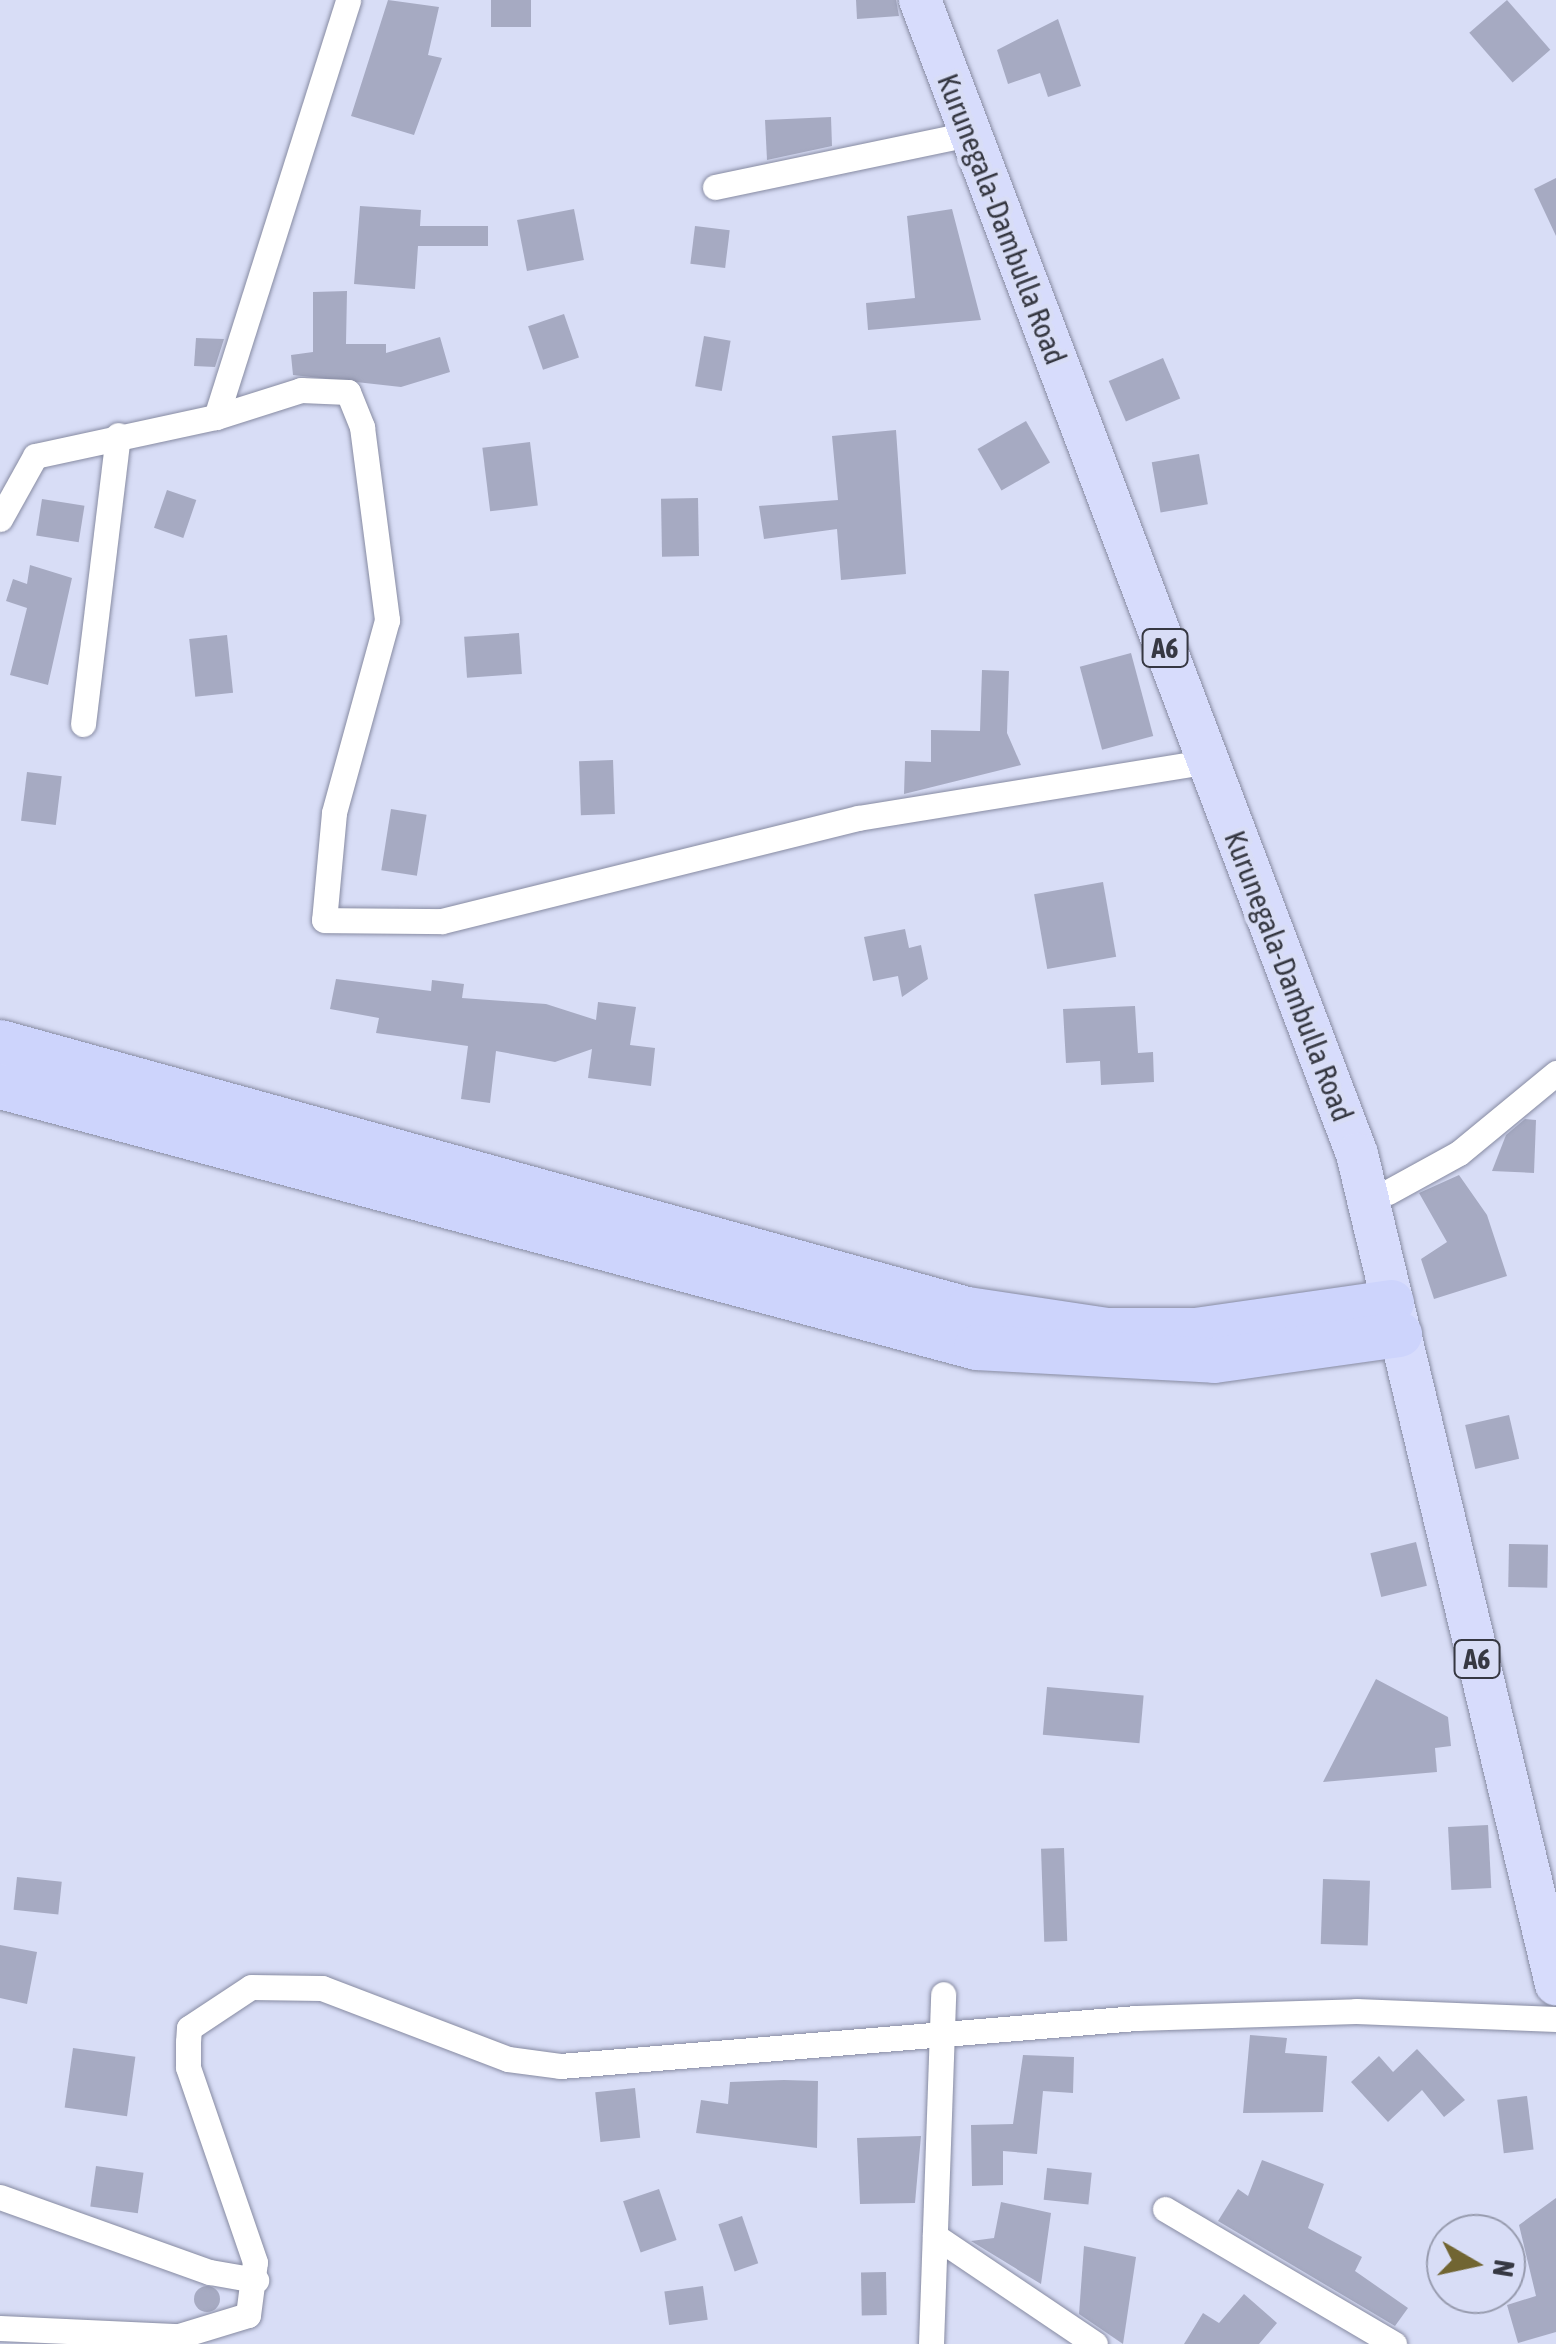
<!DOCTYPE html>
<style>
body{margin:0}
#map{position:relative;width:1556px;height:2344px;overflow:hidden;background:#d8ddf6;font-family:"Asap Condensed",sans-serif}
div>[style]{position:absolute}
.building>*{inset:0;background:#a6aac2;transform-origin:0 0}
.round{border-radius:50%}
.roads{filter:drop-shadow(0 0 2px #878ba2) drop-shadow(0 0 2px #878ba2)}
.minor>*{height:25px;margin:-12.5px;padding:0 12.5px;transform-origin:12.5px;border-radius:12.5px;background:#fff}
.trunk>*{height:42px;margin:-21px;padding:0 21px;transform-origin:21px;border-radius:21px;background:#d7dcfc}
.motorway>*{height:45px;margin:-22.5px;padding:0 22.5px;transform-origin:22.5px;border-radius:22.5px;background:#cdd4fc}
span{translate:-50% -50%;white-space:nowrap;text-align:center;line-height:1.15;-webkit-text-stroke:9px #d8ddf6;paint-order:stroke}
.shield-label span{padding:2px 8px;background:#d8ddf6;border:2px solid;border-radius:8px;-webkit-text-stroke-width:0}
.shield-label{font-size:28px;color:#363842;font-weight:700}
.street-label{font-size:30px;color:#363842}
.north{position:absolute;left:1426px;top:2214px;width:100px;height:100px;box-sizing:border-box;background:#d8ddf6;border:2px solid #979bae;border-radius:50%;rotate:99deg;font-size:28px;font-weight:700;line-height:40px;text-align:center;color:#363842}
.north::after{content:'';display:block;margin:auto;width:35px;height:45px;background:#716532;clip-path:polygon(50% 0,100% 100%,50% 72%,0 100%)}
</style>
<div id="map">
<div class="building">
<i style="clip-path:polygon(388px 0,439px 7px,428px 55px,442px 58px,414px 135px,351px 116px)"></i>
<i style="left:491px;top:0;width:40px;height:27px"></i>
<i style="clip-path:polygon(856px 0,896px 0,899px 16px,857px 19px)"></i>
<i style="left:1507px;top:0;width:66px;height:50px;rotate:49deg"></i>
<i style="clip-path:polygon(1058px 19px,1081px 86px,1048px 97px,1040px 73px,1008px 84px,997px 50px)"></i>
<i style="clip-path:polygon(831px 117px,832px 146px,767px 160px,765px 120px)"></i>
<i style="clip-path:polygon(1556px 178px,1556px 236px,1534px 189px)"></i>
<i style="clip-path:polygon(360px 206px,421px 210px,420px 226px,488px 226px,488px 246px,418px 246px,415px 289px,354px 284px)"></i>
<i style="left:574px;top:209px;width:52px;height:58px;rotate:79deg"></i>
<i style="clip-path:polygon(952px 209px,981px 320px,868px 330px,866px 303px,915px 298px,907px 216px)"></i>
<i style="left:695px;top:226px;width:35px;height:38px;rotate:7deg"></i>
<i style="clip-path:polygon(347px 291px,346px 344px,386px 344px,386px 353px,440px 337px,450px 372px,401px 387px,293px 375px,291px 355px,313px 352px,313px 292px)"></i>
<i style="left:564px;top:314px;width:46px;height:38px;rotate:71deg"></i>
<i style="left:704px;top:336px;width:27px;height:51px;rotate:10deg"></i>
<i style="clip-path:polygon(196px 338px,224px 339px,215px 367px,194px 366px)"></i>
<i style="left:1163px;top:358px;width:44px;height:59px;rotate:67deg"></i>
<i style="left:1026px;top:421px;width:48px;height:56px;rotate:60deg"></i>
<i style="clip-path:polygon(896px 430px,906px 574px,841px 580px,837px 529px,764px 539px,759px 506px,838px 500px,832px 436px)"></i>
<i style="left:530px;top:442px;width:64px;height:48px;rotate:83deg"></i>
<i style="left:1199px;top:454px;width:51px;height:48px;rotate:80deg"></i>
<i style="left:167px;top:490px;width:31px;height:40px;rotate:19deg"></i>
<i style="left:698px;top:498px;width:58px;height:37px;rotate:89deg"></i>
<i style="left:42px;top:499px;width:43px;height:37px;rotate:9deg"></i>
<i style="clip-path:polygon(30px 565px,72px 578px,48px 685px,10px 675px,27px 608px,6px 601px,13px 579px,27px 584px)"></i>
<i style="left:519px;top:633px;width:41px;height:55px;rotate:86deg"></i>
<i style="left:227px;top:635px;width:58px;height:38px;rotate:84deg"></i>
<i style="left:1131px;top:653px;width:86px;height:53px;rotate:75deg"></i>
<i style="clip-path:polygon(982px 670px,1009px 671px,1007px 733px,1021px 765px,904px 794px,905px 761px,931px 762px,931px 730px,980px 731px)"></i>
<i style="left:613px;top:760px;width:54px;height:34px;rotate:88deg"></i>
<i style="left:27px;top:772px;width:35px;height:49px;rotate:7deg"></i>
<i style="left:391px;top:809px;width:36px;height:62px;rotate:9deg"></i>
<i style="left:1103px;top:882px;width:76px;height:70px;rotate:80deg"></i>
<i style="clip-path:polygon(905px 929px,909px 948px,921px 945px,928px 979px,902px 997px,898px 976px,873px 981px,864px 937px)"></i>
<i style="clip-path:polygon(336px 979px,431px 991px,432px 980px,464px 984px,462px 998px,546px 1004px,596px 1020px,598px 1002px,636px 1007px,630px 1045px,655px 1048px,651px 1086px,588px 1078px,592px 1049px,555px 1062px,496px 1051px,490px 1103px,461px 1099px,468px 1046px,376px 1033px,379px 1018px,330px 1009px)"></i>
<i style="clip-path:polygon(1135px 1006px,1138px 1053px,1153px 1052px,1154px 1082px,1101px 1085px,1100px 1061px,1066px 1063px,1063px 1009px)"></i>
<i style="clip-path:polygon(1525px 1119px,1536px 1120px,1534px 1173px,1492px 1171px,1506px 1135px)"></i>
<i style="clip-path:polygon(1459px 1175px,1487px 1215px,1507px 1276px,1434px 1299px,1421px 1259px,1447px 1242px,1419px 1193px)"></i>
<i style="left:1509px;top:1415px;width:45px;height:45px;rotate:77deg"></i>
<i style="left:1416px;top:1542px;width:45px;height:47px;rotate:76deg"></i>
<i style="left:1509px;top:1544px;width:39px;height:43px;rotate:1deg"></i>
<i style="clip-path:polygon(1376px 1679px,1448px 1717px,1451px 1746px,1435px 1748px,1437px 1772px,1323px 1782px)"></i>
<i style="left:1047px;top:1687px;width:97px;height:48px;rotate:5deg"></i>
<i style="left:1488px;top:1825px;width:63px;height:40px;rotate:87deg"></i>
<i style="left:1064px;top:1848px;width:93px;height:23px;rotate:88deg"></i>
<i style="left:17px;top:1877px;width:45px;height:33px;rotate:6deg"></i>
<i style="left:1323px;top:1879px;width:47px;height:65px;rotate:2deg"></i>
<i style="clip-path:polygon(0 1945px,37px 1952px,27px 2004px,0 1998px)"></i>
<i style="clip-path:polygon(1250px 2035px,1287px 2038px,1285px 2053px,1327px 2056px,1323px 2112px,1243px 2113px)"></i>
<i style="left:73px;top:2048px;width:63px;height:60px;rotate:8deg"></i>
<i style="clip-path:polygon(1417px 2049px,1465px 2100px,1444px 2117px,1422px 2090px,1388px 2122px,1351px 2082px,1379px 2056px,1393px 2072px)"></i>
<i style="clip-path:polygon(1023px 2055px,1074px 2057px,1073px 2093px,1043px 2091px,1037px 2154px,1003px 2151px,1003px 2185px,972px 2186px,971px 2125px,1013px 2124px)"></i>
<i style="clip-path:polygon(784px 2080px,818px 2081px,817px 2148px,696px 2133px,701px 2100px,728px 2104px,730px 2082px)"></i>
<i style="left:635px;top:2088px;width:50px;height:40px;rotate:84deg"></i>
<i style="left:1527px;top:2096px;width:54px;height:30px;rotate:83deg"></i>
<i style="clip-path:polygon(921px 2136px,915px 2203px,860px 2204px,857px 2138px)"></i>
<i style="clip-path:polygon(1262px 2160px,1324px 2184px,1308px 2228px,1362px 2257px,1355px 2271px,1408px 2308px,1395px 2326px,1218px 2221px,1238px 2189px,1248px 2196px)"></i>
<i style="left:96px;top:2166px;width:48px;height:41px;rotate:8deg"></i>
<i style="left:1047px;top:2168px;width:45px;height:32px;rotate:6deg"></i>
<i style="left:659px;top:2189px;width:54px;height:38px;rotate:71deg"></i>
<i style="clip-path:polygon(1556px 2198px,1556px 2332px,1518px 2343px,1507px 2305px,1536px 2296px,1519px 2225px)"></i>
<i style="clip-path:polygon(1001px 2202px,1051px 2213px,1041px 2284px,971px 2241px,994px 2238px)"></i>
<i style="left:742px;top:2216px;width:50px;height:25px;rotate:71deg"></i>
<i style="clip-path:polygon(1084px 2246px,1136px 2257px,1123px 2344px,1079px 2314px)"></i>
<i style="left:886px;top:2272px;width:43px;height:25px;rotate:89deg"></i>
<i class="round" style="left:194px;top:2286px;width:26px;height:26px"></i>
<i style="left:703px;top:2286px;width:34px;height:39px;rotate:82deg"></i>
<i style="clip-path:polygon(1244px 2294px,1277px 2323px,1259px 2344px,1184px 2344px,1203px 2313px,1219px 2323px)"></i>
</div>
<div class="roads">
<div class="minor">
<i style="left:715px;top:187px;width:259px;rotate:-11.8deg"></i>
<i style="left:216px;top:417px;width:89px;rotate:-17.6deg"></i>
<i style="left:301px;top:390px;width:47px;rotate:2.4deg"></i>
<i style="left:348px;top:392px;width:38px;rotate:68deg"></i>
<i style="left:362px;top:427px;width:195px;rotate:82.6deg"></i>
<i style="left:387px;top:620px;width:200px;rotate:105.4deg"></i>
<i style="left:334px;top:813px;width:107px;rotate:95.3deg"></i>
<i style="left:324px;top:920px;width:118px;rotate:0.5deg"></i>
<i style="left:442px;top:921px;width:429px;rotate:-13.9deg"></i>
<i style="left:858px;top:818px;width:355px;rotate:-9.2deg"></i>
<i style="left:0;top:519px;width:72px;rotate:-60.9deg"></i>
<i style="left:35px;top:456px;width:185px;rotate:-12.2deg"></i>
<i style="left:216px;top:417px;width:437px;rotate:-72.4deg"></i>
<i style="left:83px;top:724px;width:291px;rotate:-83.1deg"></i>
<i style="left:1388px;top:1192px;width:81px;rotate:-28.8deg"></i>
<i style="left:1459px;top:1153px;width:126px;rotate:-39.5deg"></i>
<i style="left:0;top:2197px;width:223px;rotate:19.7deg"></i>
<i style="left:210px;top:2272px;width:47px;rotate:9.9deg"></i>
<i style="left:1165px;top:2209px;width:266px;rotate:30.5deg"></i>
<i style="left:935px;top:2236px;width:193px;rotate:34deg"></i>
<i style="left:0;top:2328px;width:179px;rotate:2.6deg"></i>
<i style="left:179px;top:2336px;width:72px;rotate:-16.9deg"></i>
<i style="left:248px;top:2315px;width:53px;rotate:-82.5deg"></i>
<i style="left:255px;top:2262px;width:206px;rotate:-109deg"></i>
<i style="left:188px;top:2067px;width:25px;rotate:-90deg"></i>
<i style="left:188px;top:2042px;width:14px;rotate:-86deg"></i>
<i style="left:189px;top:2028px;width:74px;rotate:-33.5deg"></i>
<i style="left:251px;top:1987px;width:71px;rotate:0.8deg"></i>
<i style="left:322px;top:1988px;width:199px;rotate:20.9deg"></i>
<i style="left:508px;top:2059px;width:52px;rotate:7.7deg"></i>
<i style="left:560px;top:2066px;width:579px;rotate:-4.76deg"></i>
<i style="left:1137px;top:2018px;width:219px;rotate:-1.8deg"></i>
<i style="left:1356px;top:2011px;width:200px;rotate:2.3deg"></i>
<i style="left:931px;top:2344px;width:350px;rotate:-88deg"></i>
</div>
<div class="trunk">
<i style="left:920px;top:0;width:1234px;rotate:69.26deg"></i>
<i style="left:1357px;top:1154px;width:854px;rotate:76.52deg"></i>
</div>
<div class="motorway">
<i style="left:0;top:1042px;width:1003px;rotate:15.44deg"></i>
<i style="left:967px;top:1309px;width:143px;rotate:8.5deg"></i>
<i style="left:1108px;top:1330px;width:87px"></i>
<i style="left:1195px;top:1330px;width:198px;rotate:-8.1deg"></i>
<i style="left:0;top:1086px;width:1010px;rotate:14.97deg"></i>
<i style="left:976px;top:1347px;width:238px;rotate:3.1deg"></i>
<i style="left:1214px;top:1360px;width:187px;rotate:-8deg"></i>
</div>
</div>
<div class="shield-label">
<span style="left:1165px;top:648px">A6</span>
<span style="left:1477px;top:1659px">A6</span>
</div>
<div class="street-label">
<span style="left:1002px;top:219px;rotate:69deg">Kurunegala-Dambulla Road</span>
<span style="left:1289px;top:976px;rotate:69deg">Kurunegala-Dambulla Road</span>
</div>
<div class="north">N</div>
</div>
